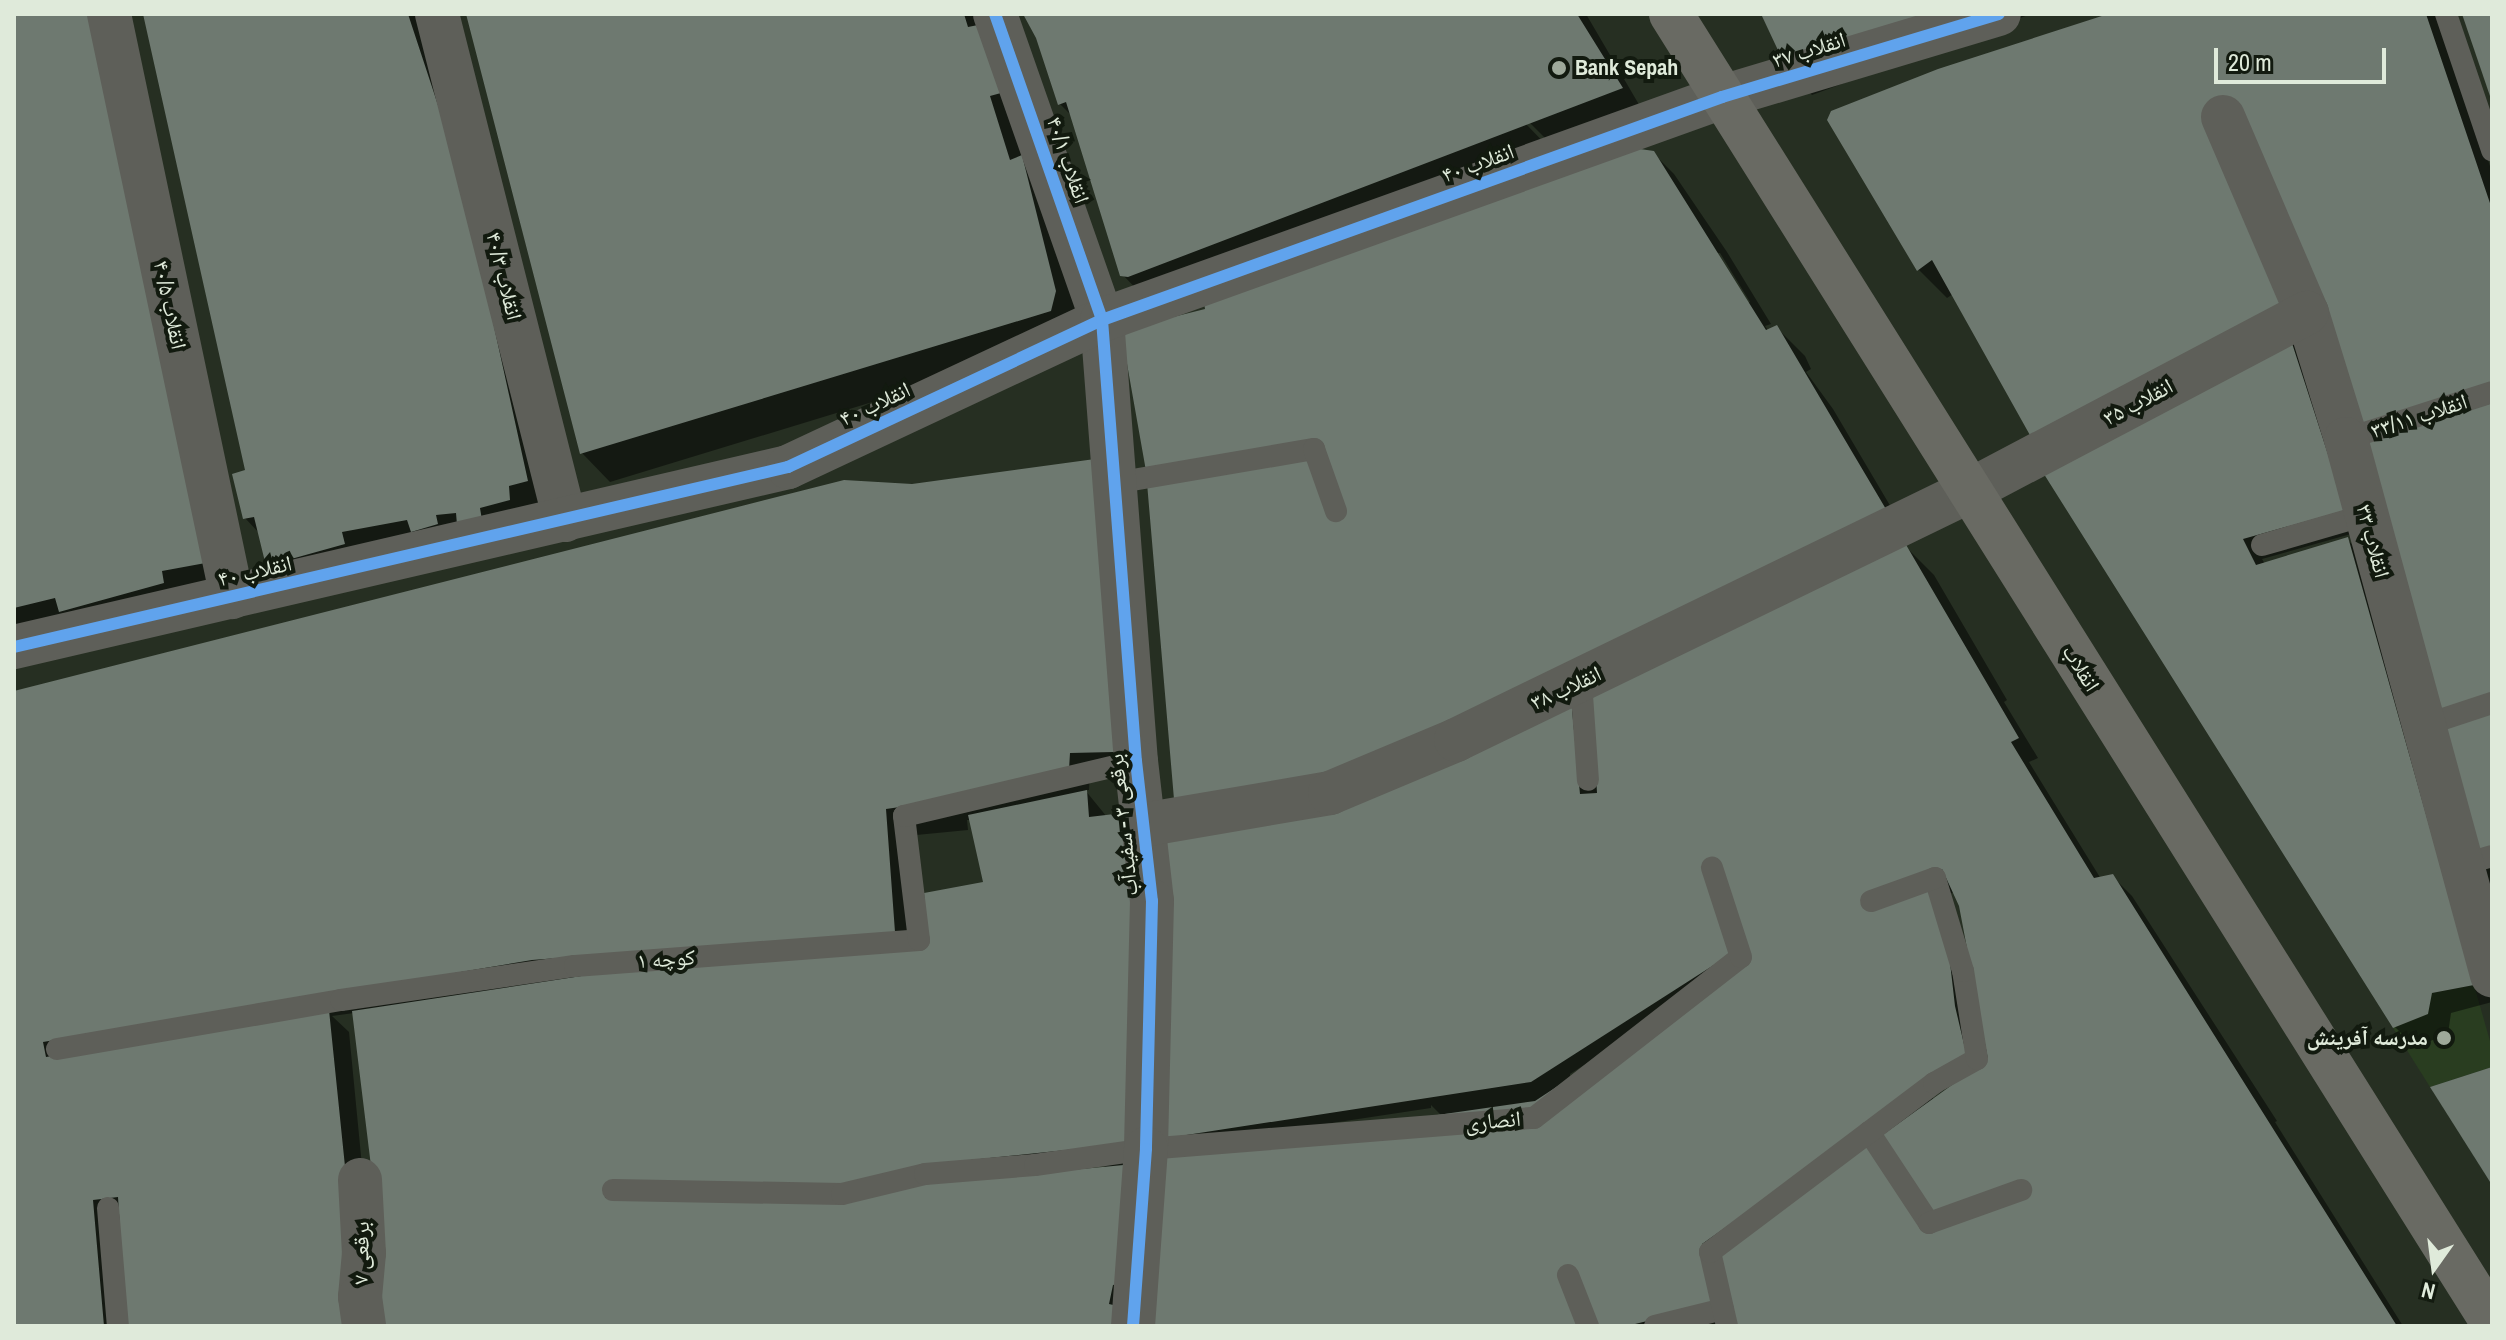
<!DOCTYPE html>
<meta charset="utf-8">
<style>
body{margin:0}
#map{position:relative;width:2506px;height:1340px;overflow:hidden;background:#262f22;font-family:"Archivo Narrow","Noto Naskh Arabic",sans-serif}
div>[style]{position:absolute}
.built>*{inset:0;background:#293d20}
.shadow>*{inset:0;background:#0007}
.building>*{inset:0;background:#6e7970}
.lane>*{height:22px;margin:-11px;padding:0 11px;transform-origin:11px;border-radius:11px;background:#5e5f59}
.street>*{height:44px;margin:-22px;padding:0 22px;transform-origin:22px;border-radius:22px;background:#5e5f59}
.secondary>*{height:44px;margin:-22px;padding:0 22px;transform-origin:22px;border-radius:22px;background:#696a63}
.cycleway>*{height:12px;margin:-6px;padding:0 6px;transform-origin:6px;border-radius:6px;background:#60a3ed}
.dots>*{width:22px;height:22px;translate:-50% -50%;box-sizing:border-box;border:4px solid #121a0f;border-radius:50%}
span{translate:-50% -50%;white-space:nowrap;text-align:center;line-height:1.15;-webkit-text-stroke:8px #121a0f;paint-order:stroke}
.street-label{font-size:22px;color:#dfeada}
.poi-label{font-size:22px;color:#dfeada;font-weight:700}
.left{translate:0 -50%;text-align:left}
.right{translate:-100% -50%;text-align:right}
.frame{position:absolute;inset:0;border:16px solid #dfeada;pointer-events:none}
.north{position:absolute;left:2394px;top:1228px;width:80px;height:80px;-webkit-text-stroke:6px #121a0f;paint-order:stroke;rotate:194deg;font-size:22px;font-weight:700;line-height:32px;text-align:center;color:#dfeada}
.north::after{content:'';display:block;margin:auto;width:28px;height:36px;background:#dfeada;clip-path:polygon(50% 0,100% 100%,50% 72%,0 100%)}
.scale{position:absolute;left:2214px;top:48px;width:172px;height:36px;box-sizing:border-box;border:4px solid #dfeada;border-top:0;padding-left:10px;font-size:24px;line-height:28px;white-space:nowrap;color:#dfeada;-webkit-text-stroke:6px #121a0f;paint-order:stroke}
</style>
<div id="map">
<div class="built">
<i style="clip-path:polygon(2474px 985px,2492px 1048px,2492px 1067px,2430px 1087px,2393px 1028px,2432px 993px)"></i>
</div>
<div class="shadow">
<i style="clip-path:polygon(14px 14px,230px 582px,14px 633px)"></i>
<i style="clip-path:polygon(145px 14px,422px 14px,556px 509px,268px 566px,260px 534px,245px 518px,247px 472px)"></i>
<i style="clip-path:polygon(468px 14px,983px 14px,1084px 321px,1079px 339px,610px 482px,582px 453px)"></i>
<i style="clip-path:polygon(1026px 14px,1586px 14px,1641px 108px,1554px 147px,1529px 122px,1524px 122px,1555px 154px,1142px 295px,1122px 274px,1073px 117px,1060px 104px,1038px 37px)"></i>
<i style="clip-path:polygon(1762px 14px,2031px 14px,1812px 95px,1792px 75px)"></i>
<i style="clip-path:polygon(2113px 14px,2439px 14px,2492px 172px,2492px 865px,2309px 359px,2365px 530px,2262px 559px,2265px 564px,2347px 539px,2367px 560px,2492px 1002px,2451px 1013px,2448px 1034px,2415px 1047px,2394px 1026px,1953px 294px,1947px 298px,1918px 269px)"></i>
<i style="clip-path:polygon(evenodd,1653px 153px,1674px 174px,1727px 252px,1771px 324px,1765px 326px,1769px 332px,1776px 327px,1805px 356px,1811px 369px,1806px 372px,1833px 409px,1911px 541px,1904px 545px,1934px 575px,2007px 700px,2004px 702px,2038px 758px,2029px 762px,2101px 879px,2112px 876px,2132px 896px,2277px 1121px,2275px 1122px,2403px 1326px,1601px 1326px,1130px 1317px,14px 1326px,14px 693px,625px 537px,1138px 763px,1090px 773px,1089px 790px,1085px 790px,1107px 817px,1179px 829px,1207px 311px,1653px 153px,1715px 253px,1720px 253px,1750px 302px,1747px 304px,1715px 253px,1653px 153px,967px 820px,971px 820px,987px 883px,927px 948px,906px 836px,968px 830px,967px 820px,1653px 153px,1954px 892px,1963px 913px,1990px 1060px,1934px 1100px,1930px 1092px,1972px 1052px,1939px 898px,1954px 892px,1653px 153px,1692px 996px,1570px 1080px,1570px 1074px,1692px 996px,1653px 153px,354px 1013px,385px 1265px,372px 1269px,349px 1032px,332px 1016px,354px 1013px,1653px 153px,1431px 1105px,1443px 1117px,1279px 1131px,1431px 1108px,1431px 1105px,1653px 153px,1096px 1158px,1107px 1169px,1074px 1172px,1096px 1158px)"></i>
<i style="clip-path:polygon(2492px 866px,2492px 909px,2481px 870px)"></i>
</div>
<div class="building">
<i style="clip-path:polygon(14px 14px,89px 14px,211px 562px,162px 571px,164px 583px,59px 612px,55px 598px,14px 608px)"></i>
<i style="clip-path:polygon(143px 14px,408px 14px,460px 172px,528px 481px,509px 486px,510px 500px,480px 508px,482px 520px,457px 525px,456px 513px,436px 515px,438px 524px,411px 532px,407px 520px,342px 532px,345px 544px,266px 566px,254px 517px,243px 519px,232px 474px,245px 470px)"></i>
<i style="clip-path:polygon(466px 14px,964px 14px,968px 27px,978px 25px,1001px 93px,990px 96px,1010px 160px,1022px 155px,1056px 291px,1051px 311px,580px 454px)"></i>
<i style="clip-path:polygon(1023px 14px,1577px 14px,1623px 88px,1128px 277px,1120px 276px,1066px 102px,1058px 105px,1036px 38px)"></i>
<i style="clip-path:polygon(1761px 14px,1960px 14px,1790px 76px)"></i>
<i style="clip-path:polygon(2108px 14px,2426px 14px,2492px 209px,2492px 385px,2353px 429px,2285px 293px,2280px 317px,2031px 437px,1932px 260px,1917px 271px,1827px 120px,1831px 111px,1938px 69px)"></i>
<i style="clip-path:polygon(2462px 14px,2492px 14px,2492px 99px,2491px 99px)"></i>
<i style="clip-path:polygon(1619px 146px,1654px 151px,1766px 330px,1777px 325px,1893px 521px,1306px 789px,1175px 811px,1147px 483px,1317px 443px,1146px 471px,1121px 330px,1205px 309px,1203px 296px)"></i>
<i style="clip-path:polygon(2290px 337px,2346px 510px,2243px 539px,2256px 565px,2348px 537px,2474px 985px,2432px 993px,2428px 1014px,2393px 1028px,2042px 471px)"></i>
<i style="clip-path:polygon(2492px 403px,2492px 694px,2441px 711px,2364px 443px)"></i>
<i style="clip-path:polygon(1095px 459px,1114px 752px,1070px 753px,1069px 770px,978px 796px,886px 809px,895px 932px,532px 960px,43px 1042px,46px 1057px,329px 1010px,351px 1225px,347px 1326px,126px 1326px,118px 1197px,93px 1200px,104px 1326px,14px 1326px,14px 691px,844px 480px,912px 484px)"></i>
<i style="clip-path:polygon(1905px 543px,2019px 738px,2011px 742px,2094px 878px,2113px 874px,2397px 1326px,1734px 1326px,1719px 1264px,1723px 1248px,1872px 1143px,1931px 1219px,1877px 1139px,1988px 1059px,1959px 906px,1942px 869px,1862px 900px,1931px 887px,1948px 945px,1955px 1006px,1967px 1057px,1702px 1244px,1712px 1305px,1627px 1326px,1146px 1326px,1159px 1155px,1535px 1101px,1751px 959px,1717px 858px,1702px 864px,1731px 954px,1531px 1082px,1154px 1140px,1164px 839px,1571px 699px,1580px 794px,1597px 793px,1591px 686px)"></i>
<i style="clip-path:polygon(2492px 710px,2492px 847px,2476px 852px,2445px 725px)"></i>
<i style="clip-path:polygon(1087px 790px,1089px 817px,1123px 813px,1134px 927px,1133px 1143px,932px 1164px,844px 1184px,608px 1182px,605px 1198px,744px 1201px,1134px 1164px,1125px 1283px,1113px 1285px,1109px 1304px,1122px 1307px,1118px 1326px,366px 1326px,375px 1199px,352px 1011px,647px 966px,928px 946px,924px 893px,983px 882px,968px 815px)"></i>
<i style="clip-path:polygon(2492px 1067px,2492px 1185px,2430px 1087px)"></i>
</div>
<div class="lane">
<i style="left:2446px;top:14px;width:144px;rotate:71.3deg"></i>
<i style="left:2346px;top:439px;width:153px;rotate:-17.8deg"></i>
<i style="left:1115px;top:483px;width:202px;rotate:-9.7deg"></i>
<i style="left:1314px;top:449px;width:66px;rotate:70.5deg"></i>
<i style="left:2262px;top:545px;width:107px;rotate:-16.2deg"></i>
<i style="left:1581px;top:681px;width:99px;rotate:86deg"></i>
<i style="left:2425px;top:725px;width:71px;rotate:-18.2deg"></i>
<i style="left:2461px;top:865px;width:32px;rotate:-16deg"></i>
<i style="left:57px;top:1049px;width:288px;rotate:-9.8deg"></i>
<i style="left:341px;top:1000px;width:236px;rotate:-8.3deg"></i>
<i style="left:575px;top:966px;width:345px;rotate:-4.3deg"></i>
<i style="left:919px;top:940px;width:125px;rotate:-96.9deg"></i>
<i style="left:904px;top:816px;width:238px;rotate:-13.3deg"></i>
<i style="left:1869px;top:1132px;width:109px;rotate:56.6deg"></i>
<i style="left:1929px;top:1223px;width:98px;rotate:-19.7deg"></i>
<i style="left:613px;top:1190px;width:229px;rotate:1deg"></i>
<i style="left:842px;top:1194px;width:85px;rotate:-13.5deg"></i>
<i style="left:925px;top:1174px;width:110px;rotate:-4.7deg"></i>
<i style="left:1035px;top:1165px;width:112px;rotate:-8.2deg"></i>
<i style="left:1146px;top:1149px;width:389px;rotate:-4.6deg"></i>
<i style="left:1534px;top:1118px;width:262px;rotate:-37.9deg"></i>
<i style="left:1741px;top:957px;width:94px;rotate:-108deg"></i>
<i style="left:108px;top:1208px;width:118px;rotate:85.2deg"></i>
<i style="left:1568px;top:1275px;width:55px;rotate:68.6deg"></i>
<i style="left:1655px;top:1326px;width:70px;rotate:-14deg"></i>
<i style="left:1727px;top:1326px;width:76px;rotate:-102.9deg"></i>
<i style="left:1710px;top:1252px;width:281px;rotate:-37deg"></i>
<i style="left:1934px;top:1083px;width:49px;rotate:-29.2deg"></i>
<i style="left:1977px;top:1059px;width:89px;rotate:-99deg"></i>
<i style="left:1963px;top:971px;width:97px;rotate:-106.8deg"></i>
<i style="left:1935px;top:878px;width:68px;rotate:160.2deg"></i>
</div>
<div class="street">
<i style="left:109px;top:14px;width:596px;rotate:78.09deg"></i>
<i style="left:437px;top:14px;width:522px;rotate:75.8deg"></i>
<i style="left:995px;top:14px;width:324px;rotate:70.7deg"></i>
<i style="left:1102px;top:320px;width:442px;rotate:85.6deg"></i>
<i style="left:1136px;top:761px;width:141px;rotate:83.5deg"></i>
<i style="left:1152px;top:901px;width:248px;rotate:91.4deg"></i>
<i style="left:1146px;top:1149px;width:177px;rotate:94.2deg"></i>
<i style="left:2223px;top:117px;width:213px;rotate:66.8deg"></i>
<i style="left:2307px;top:313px;width:132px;rotate:72.8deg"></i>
<i style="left:2346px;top:439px;width:556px;rotate:74.76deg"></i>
<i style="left:14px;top:647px;width:795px;rotate:-13.09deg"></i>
<i style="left:788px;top:467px;width:347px;rotate:-25.1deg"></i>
<i style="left:1102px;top:320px;width:659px;rotate:-19.78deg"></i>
<i style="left:1722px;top:97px;width:289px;rotate:-16.7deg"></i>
<i style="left:1143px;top:825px;width:190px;rotate:-9.7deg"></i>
<i style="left:1330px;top:793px;width:137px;rotate:-22.8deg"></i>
<i style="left:1456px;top:740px;width:570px;rotate:-25.89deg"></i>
<i style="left:1969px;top:491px;width:382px;rotate:-27.8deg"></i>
<i style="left:360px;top:1180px;width:73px;rotate:86.9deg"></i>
<i style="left:364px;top:1253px;width:44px;rotate:95.2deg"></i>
<i style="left:360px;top:1297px;width:29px;rotate:82deg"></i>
</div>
<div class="secondary">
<i style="left:1671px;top:14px;width:1544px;rotate:57.88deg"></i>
</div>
<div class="cycleway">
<i style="left:995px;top:14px;width:324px;rotate:70.7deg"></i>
<i style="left:1102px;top:320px;width:442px;rotate:85.6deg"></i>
<i style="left:1136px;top:761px;width:141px;rotate:83.5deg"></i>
<i style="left:1152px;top:901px;width:248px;rotate:91.4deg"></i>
<i style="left:1146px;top:1149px;width:177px;rotate:94.2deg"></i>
<i style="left:14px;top:647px;width:795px;rotate:-13.09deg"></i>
<i style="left:788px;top:467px;width:347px;rotate:-25.1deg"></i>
<i style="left:1102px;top:320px;width:659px;rotate:-19.78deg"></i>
<i style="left:1722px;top:97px;width:289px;rotate:-16.7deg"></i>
</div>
<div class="dots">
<i style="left:1559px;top:68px;background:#9ea99a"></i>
<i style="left:2444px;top:1038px;background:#9ea99a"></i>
</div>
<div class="street-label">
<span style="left:1809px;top:50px;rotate:-17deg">انقلاب ۳۷</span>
<span style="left:1068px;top:160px;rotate:71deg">انقلاب ۴۰/۱</span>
<span style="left:1478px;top:163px;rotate:-20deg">انقلاب ۴۰</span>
<span style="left:504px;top:276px;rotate:76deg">انقلاب ۴۰/۳</span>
<span style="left:170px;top:305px;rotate:78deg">انقلاب ۴۰/۵</span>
<span style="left:2138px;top:402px;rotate:-28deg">انقلاب ۳۵</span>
<span style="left:875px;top:404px;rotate:-25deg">انقلاب ۴۰</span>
<span style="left:2419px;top:416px;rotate:-18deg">انقلاب ۳۳/۱۱</span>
<span style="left:2373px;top:541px;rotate:75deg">انقلاب ۳۳</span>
<span style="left:255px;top:571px;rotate:-13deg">انقلاب ۴۰</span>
<span style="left:2081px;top:668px;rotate:58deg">انقلاب</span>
<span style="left:1566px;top:688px;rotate:-25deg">انقلاب ۳۸</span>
<span style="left:1123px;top:825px;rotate:-96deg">برقعی ۳ - سفیدآب</span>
<span style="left:666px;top:959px;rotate:-4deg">کوچه ۱</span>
<span style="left:1493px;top:1121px;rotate:-5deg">انصاری</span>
<span style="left:361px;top:1253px;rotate:-89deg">برقعی ۷</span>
</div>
<div class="poi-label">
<span class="left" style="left:1575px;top:68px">Bank Sepah</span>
<span class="right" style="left:2428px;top:1038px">مدرسه آفرینش</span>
</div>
<div class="frame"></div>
<div class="north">N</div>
<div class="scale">20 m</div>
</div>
